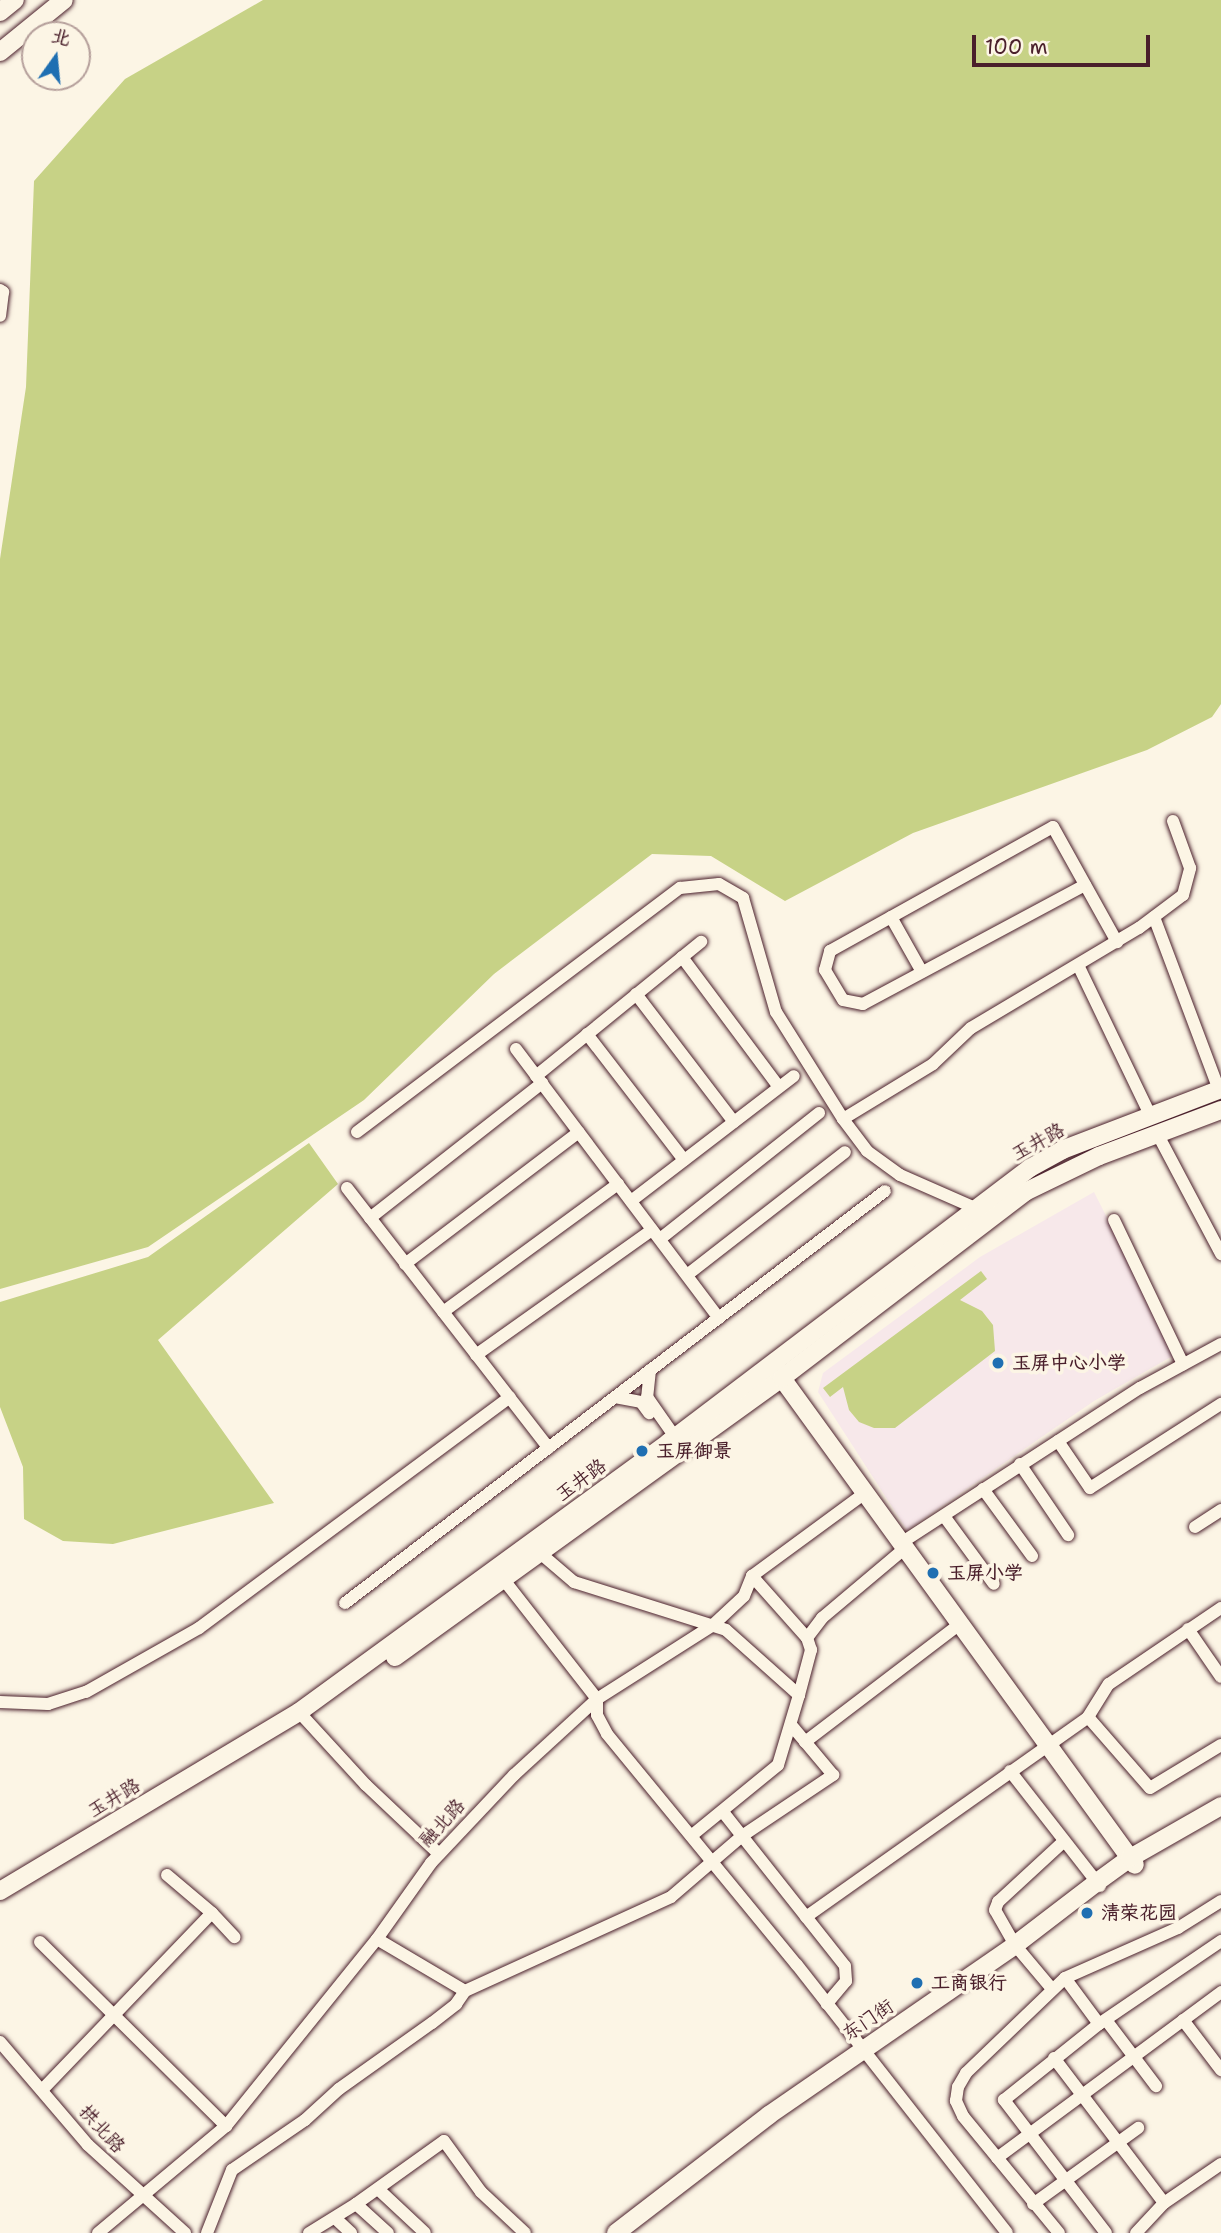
<!DOCTYPE html>
<meta charset="utf-8">
<style>
body{margin:0}
#map{position:relative;width:1221px;height:2233px;overflow:hidden;background:#fcf5e5;font-family:"Shantell Sans","LXGW WenKai TC",sans-serif}
div>[style]{position:absolute}
.built>*{inset:0;background:#f7e8ea}
.green>*{inset:0;background:#c7d286}
.roads{filter:drop-shadow(0 0 2px #4a1f2b) drop-shadow(0 0 2px #4a1f2b)}
.street>*{height:12px;margin:-6px;padding:0 6px;transform-origin:6px;border-radius:6px;background:#fcf5e5}
.secondary>*{height:18px;margin:-9px;padding:0 9px;transform-origin:9px;border-radius:9px;background:#fcf5e5}
.dots>*{width:19px;height:19px;translate:-50% -50%;box-sizing:border-box;border:4px solid #fcf5e5;border-radius:50%}
span{translate:-50% -50%;white-space:nowrap;text-align:center;line-height:1.15;-webkit-text-stroke:7px #fcf5e5;paint-order:stroke}
.street-label{font-size:19px;color:#4a1f2b}
.poi-label{font-size:19px;color:#4a1f2b;font-weight:700}
.left{translate:0 -50%;text-align:left}
.north{position:absolute;left:21px;top:21px;width:70px;height:70px;box-sizing:border-box;background:#fcf5e5;border:2px solid #b59f9b;border-radius:50%;rotate:15deg;font-size:19px;font-weight:700;line-height:28px;text-align:center;color:#4a1f2b}
.north::after{content:'';display:block;margin:auto;width:24px;height:32px;background:#1f6fb2;clip-path:polygon(50% 0,100% 100%,50% 72%,0 100%)}
.scale{position:absolute;left:972px;top:35px;width:178px;height:32px;box-sizing:border-box;border:4px solid #4a1f2b;border-top:0;padding-left:9px;font-size:21px;line-height:24px;white-space:nowrap;color:#4a1f2b;-webkit-text-stroke:5px #fcf5e5;paint-order:stroke}
</style>
<div id="map">
<div class="built">
<i style="clip-path:polygon(1094px 1192px,1176px 1354px,1094px 1401px,907px 1530px,818px 1392px,823px 1373px,980px 1257px)"></i>
</div>
<div class="green">
<i style="clip-path:polygon(263px 0,1221px 0,1221px 704px,1212px 717px,1147px 750px,913px 833px,785px 901px,711px 856px,652px 854px,494px 974px,364px 1100px,148px 1247px,0 1289px,0 559px,26px 387px,34px 181px,125px 79px)"></i>
<i style="clip-path:polygon(309px 1143px,338px 1184px,158px 1340px,274px 1503px,113px 1544px,63px 1541px,24px 1519px,23px 1467px,0 1407px,0 1302px,148px 1257px)"></i>
<i style="clip-path:polygon(981px 1271px,987px 1279px,960px 1300px,982px 1311px,993px 1325px,995px 1351px,895px 1428px,874px 1428px,859px 1422px,849px 1410px,843px 1387px,830px 1397px,823px 1388px)"></i>
</div>
<div class="roads">
<div class="street">
<i style="left:0;top:290px;width:4px;rotate:34deg"></i>
<i style="left:3px;top:292px;width:24px;rotate:97deg"></i>
<i style="left:1085px;top:885px;width:252px;rotate:151.8deg"></i>
<i style="left:863px;top:1004px;width:20px;rotate:-169deg"></i>
<i style="left:843px;top:1000px;width:35px;rotate:-121deg"></i>
<i style="left:825px;top:970px;width:20px;rotate:-75deg"></i>
<i style="left:830px;top:951px;width:255px;rotate:-29.1deg"></i>
<i style="left:1053px;top:827px;width:132px;rotate:60.9deg"></i>
<i style="left:891px;top:917px;width:63px;rotate:60.6deg"></i>
<i style="left:1154px;top:917px;width:185px;rotate:69.4deg"></i>
<i style="left:682px;top:957px;width:162px;rotate:53.3deg"></i>
<i style="left:1078px;top:965px;width:169px;rotate:64.3deg"></i>
<i style="left:636px;top:994px;width:161px;rotate:52.6deg"></i>
<i style="left:587px;top:1034px;width:159px;rotate:52.4deg"></i>
<i style="left:516px;top:1049px;width:337px;rotate:53deg"></i>
<i style="left:536px;top:1076px;width:213px;rotate:-39.1deg"></i>
<i style="left:843px;top:1119px;width:105px;rotate:-31.4deg"></i>
<i style="left:933px;top:1064px;width:52px;rotate:-43.5deg"></i>
<i style="left:971px;top:1028px;width:196px;rotate:-30.8deg"></i>
<i style="left:1139px;top:928px;width:55px;rotate:-36.9deg"></i>
<i style="left:1183px;top:895px;width:28px;rotate:-75deg"></i>
<i style="left:1190px;top:868px;width:50px;rotate:-109.9deg"></i>
<i style="left:357px;top:1132px;width:405px;rotate:-37.1deg"></i>
<i style="left:680px;top:888px;width:39px;rotate:-6deg"></i>
<i style="left:719px;top:884px;width:28px;rotate:30deg"></i>
<i style="left:743px;top:898px;width:119px;rotate:73.9deg"></i>
<i style="left:776px;top:1012px;width:126px;rotate:57.9deg"></i>
<i style="left:843px;top:1119px;width:40px;rotate:53deg"></i>
<i style="left:867px;top:1151px;width:41px;rotate:36deg"></i>
<i style="left:900px;top:1175px;width:82px;rotate:23.7deg"></i>
<i style="left:1158px;top:1135px;width:135px;rotate:62.1deg"></i>
<i style="left:347px;top:1188px;width:329px;rotate:52.2deg"></i>
<i style="left:631px;top:1201px;width:205px;rotate:-37.5deg"></i>
<i style="left:370px;top:1218px;width:219px;rotate:-38.1deg"></i>
<i style="left:1114px;top:1220px;width:160px;rotate:64.4deg"></i>
<i style="left:660px;top:1239px;width:203px;rotate:-38.4deg"></i>
<i style="left:405px;top:1264px;width:218px;rotate:-37.2deg"></i>
<i style="left:687px;top:1275px;width:200px;rotate:-37.9deg"></i>
<i style="left:443px;top:1312px;width:217px;rotate:-36.2deg"></i>
<i style="left:476px;top:1355px;width:216px;rotate:-35.4deg"></i>
<i style="left:650px;top:1370px;width:27px;rotate:96deg"></i>
<i style="left:647px;top:1397px;width:49px;rotate:55deg"></i>
<i style="left:615px;top:1397px;width:26px;rotate:11deg"></i>
<i style="left:641px;top:1402px;width:14px;rotate:54deg"></i>
<i style="left:1058px;top:1441px;width:57px;rotate:55.8deg"></i>
<i style="left:1090px;top:1488px;width:156px;rotate:-32.7deg"></i>
<i style="left:1020px;top:1464px;width:86px;rotate:55.9deg"></i>
<i style="left:983px;top:1489px;width:83px;rotate:53.8deg"></i>
<i style="left:944px;top:1516px;width:84px;rotate:53.7deg"></i>
<i style="left:1195px;top:1527px;width:31px;rotate:-33deg"></i>
<i style="left:901px;top:1543px;width:285px;rotate:-33deg"></i>
<i style="left:1140px;top:1388px;width:92px;rotate:-28.5deg"></i>
<i style="left:540px;top:1553px;width:45px;rotate:40.5deg"></i>
<i style="left:574px;top:1582px;width:159px;rotate:17.5deg"></i>
<i style="left:726px;top:1630px;width:98px;rotate:41.7deg"></i>
<i style="left:799px;top:1695px;width:73px;rotate:106.7deg"></i>
<i style="left:778px;top:1765px;width:112px;rotate:140.8deg"></i>
<i style="left:752px;top:1576px;width:83px;rotate:48.4deg"></i>
<i style="left:504px;top:1580px;width:151px;rotate:52deg"></i>
<i style="left:597px;top:1699px;width:16px;rotate:90deg"></i>
<i style="left:597px;top:1715px;width:21px;rotate:62deg"></i>
<i style="left:607px;top:1734px;width:299px;rotate:50.6deg"></i>
<i style="left:797px;top:1965px;width:340px;rotate:51.9deg"></i>
<i style="left:345px;top:1603px;width:679px;rotate:-37.34deg"></i>
<i style="left:1188px;top:1629px;width:58px;rotate:55.5deg"></i>
<i style="left:799px;top:1695px;width:47px;rotate:-75.1deg"></i>
<i style="left:811px;top:1650px;width:13px;rotate:-108deg"></i>
<i style="left:807px;top:1638px;width:25px;rotate:-53deg"></i>
<i style="left:822px;top:1618px;width:109px;rotate:-40.1deg"></i>
<i style="left:0;top:1702px;width:48px;rotate:2.4deg"></i>
<i style="left:48px;top:1704px;width:40px;rotate:-18deg"></i>
<i style="left:86px;top:1692px;width:130px;rotate:-29.5deg"></i>
<i style="left:199px;top:1628px;width:387px;rotate:-36.6deg"></i>
<i style="left:299px;top:1712px;width:99px;rotate:47.5deg"></i>
<i style="left:366px;top:1785px;width:100px;rotate:43.4deg"></i>
<i style="left:1088px;top:1717px;width:94px;rotate:48.9deg"></i>
<i style="left:1150px;top:1788px;width:83px;rotate:-31.2deg"></i>
<i style="left:805px;top:1742px;width:195px;rotate:-37.3deg"></i>
<i style="left:1010px;top:1771px;width:146px;rotate:52deg"></i>
<i style="left:723px;top:1812px;width:196px;rotate:51.6deg"></i>
<i style="left:845px;top:1966px;width:15px;rotate:86deg"></i>
<i style="left:846px;top:1981px;width:30px;rotate:130deg"></i>
<i style="left:167px;top:1875px;width:59px;rotate:40.2deg"></i>
<i style="left:212px;top:1913px;width:33px;rotate:47deg"></i>
<i style="left:806px;top:1917px;width:346px;rotate:-35.3deg"></i>
<i style="left:1088px;top:1717px;width:39px;rotate:-58deg"></i>
<i style="left:1109px;top:1684px;width:135px;rotate:-34.2deg"></i>
<i style="left:377px;top:1939px;width:102px;rotate:30.6deg"></i>
<i style="left:465px;top:1991px;width:226px;rotate:-24.5deg"></i>
<i style="left:671px;top:1897px;width:94px;rotate:-40.7deg"></i>
<i style="left:742px;top:1836px;width:110px;rotate:-33.8deg"></i>
<i style="left:833px;top:1775px;width:65px;rotate:-130deg"></i>
<i style="left:40px;top:1942px;width:262px;rotate:44.7deg"></i>
<i style="left:1065px;top:1978px;width:57px;rotate:53.5deg"></i>
<i style="left:1052px;top:1989px;width:57px;rotate:-130.1deg"></i>
<i style="left:1015px;top:1945px;width:40px;rotate:-119.7deg"></i>
<i style="left:995px;top:1910px;width:9px;rotate:-69deg"></i>
<i style="left:998px;top:1902px;width:90px;rotate:-42.7deg"></i>
<i style="left:1106px;top:2020px;width:83px;rotate:52.9deg"></i>
<i style="left:1183px;top:2020px;width:63px;rotate:52.8deg"></i>
<i style="left:0;top:2042px;width:135px;rotate:49.5deg"></i>
<i style="left:88px;top:2145px;width:131px;rotate:42.2deg"></i>
<i style="left:1054px;top:2058px;width:182px;rotate:52.8deg"></i>
<i style="left:42px;top:2090px;width:245px;rotate:-46.2deg"></i>
<i style="left:997px;top:2158px;width:279px;rotate:-36.5deg"></i>
<i style="left:378px;top:2189px;width:64px;rotate:43.1deg"></i>
<i style="left:356px;top:2204px;width:43px;rotate:42.2deg"></i>
<i style="left:1033px;top:2204px;width:130px;rotate:-35.9deg"></i>
<i style="left:335px;top:2218px;width:22px;rotate:43deg"></i>
<i style="left:98px;top:2233px;width:167px;rotate:-39.9deg"></i>
<i style="left:226px;top:2126px;width:240px;rotate:-51.1deg"></i>
<i style="left:377px;top:1939px;width:93px;rotate:-54.6deg"></i>
<i style="left:431px;top:1863px;width:121px;rotate:-46.7deg"></i>
<i style="left:514px;top:1775px;width:113px;rotate:-42.5deg"></i>
<i style="left:597px;top:1699px;width:138px;rotate:-32.5deg"></i>
<i style="left:713px;top:1625px;width:42px;rotate:-43.1deg"></i>
<i style="left:744px;top:1596px;width:22px;rotate:-68deg"></i>
<i style="left:752px;top:1576px;width:140px;rotate:-36.3deg"></i>
<i style="left:207px;top:2233px;width:68px;rotate:-68.4deg"></i>
<i style="left:232px;top:2170px;width:88px;rotate:-34.4deg"></i>
<i style="left:305px;top:2120px;width:46px;rotate:-42.4deg"></i>
<i style="left:339px;top:2089px;width:114px;rotate:-35.4deg"></i>
<i style="left:432px;top:2023px;width:31px;rotate:-38deg"></i>
<i style="left:456px;top:2004px;width:16px;rotate:-55deg"></i>
<i style="left:309px;top:2233px;width:55px;rotate:-31.7deg"></i>
<i style="left:356px;top:2204px;width:108px;rotate:-35.6deg"></i>
<i style="left:444px;top:2141px;width:63px;rotate:54deg"></i>
<i style="left:481px;top:2192px;width:60px;rotate:43deg"></i>
<i style="left:1059px;top:2233px;width:151px;rotate:-129.4deg"></i>
<i style="left:963px;top:2116px;width:17px;rotate:-115deg"></i>
<i style="left:956px;top:2101px;width:14px;rotate:-82deg"></i>
<i style="left:958px;top:2087px;width:16px;rotate:-60deg"></i>
<i style="left:966px;top:2073px;width:137px;rotate:-43.8deg"></i>
<i style="left:1065px;top:1978px;width:124px;rotate:-23.9deg"></i>
<i style="left:1178px;top:1928px;width:51px;rotate:-32.1deg"></i>
<i style="left:1106px;top:2233px;width:168px;rotate:-127.5deg"></i>
<i style="left:1004px;top:2100px;width:122px;rotate:-38.7deg"></i>
<i style="left:1099px;top:2024px;width:148px;rotate:-34.2deg"></i>
<i style="left:1136px;top:2233px;width:41px;rotate:-47deg"></i>
<i style="left:1164px;top:2203px;width:69px;rotate:-34.4deg"></i>
</div>
<div class="secondary">
<i style="left:0;top:12px;width:19px;rotate:-39deg"></i>
<i style="left:0;top:52px;width:82px;rotate:-39.1deg"></i>
<i style="left:776px;top:1370px;width:611px;rotate:54.05deg"></i>
<i style="left:395px;top:1657px;width:477px;rotate:-35.8deg"></i>
<i style="left:782px;top:1378px;width:306px;rotate:-37.4deg"></i>
<i style="left:1025px;top:1192px;width:82px;rotate:-25.9deg"></i>
<i style="left:1099px;top:1156px;width:130px;rotate:-20.7deg"></i>
<i style="left:0;top:1891px;width:348px;rotate:-30.9deg"></i>
<i style="left:299px;top:1712px;width:458px;rotate:-36.1deg"></i>
<i style="left:669px;top:1442px;width:453px;rotate:-37.2deg"></i>
<i style="left:1030px;top:1168px;width:37px;rotate:-29deg"></i>
<i style="left:1062px;top:1150px;width:170px;rotate:-21deg"></i>
<i style="left:616px;top:2233px;width:193px;rotate:-37.6deg"></i>
<i style="left:769px;top:2115px;width:299px;rotate:-34.6deg"></i>
<i style="left:1015px;top:1945px;width:103px;rotate:-37.5deg"></i>
<i style="left:1097px;top:1882px;width:41px;rotate:-36deg"></i>
<i style="left:1130px;top:1858px;width:105px;rotate:-29.7deg"></i>
</div>
</div>
<div class="dots">
<i style="left:998px;top:1363px;background:#1f6fb2"></i>
<i style="left:642px;top:1451px;background:#1f6fb2"></i>
<i style="left:933px;top:1573px;background:#1f6fb2"></i>
<i style="left:1087px;top:1913px;background:#1f6fb2"></i>
<i style="left:917px;top:1983px;background:#1f6fb2"></i>
</div>
<div class="street-label">
<span style="left:1038px;top:1142px;rotate:-29deg">玉井路</span>
<span style="left:581px;top:1480px;rotate:-36deg">玉井路</span>
<span style="left:114px;top:1798px;rotate:-31deg">玉井路</span>
<span style="left:442px;top:1823px;rotate:-48deg">融北路</span>
<span style="left:868px;top:2020px;rotate:-34deg">东门街</span>
<span style="left:102px;top:2129px;rotate:47deg">拱北路</span>
</div>
<div class="poi-label">
<span class="left" style="left:1012px;top:1363px">玉屏中心小学</span>
<span class="left" style="left:656px;top:1451px">玉屏御景</span>
<span class="left" style="left:947px;top:1573px">玉屏小学</span>
<span class="left" style="left:1101px;top:1913px">清荣花园</span>
<span class="left" style="left:931px;top:1983px">工商银行</span>
</div>
<div class="north">北</div>
<div class="scale">100 m</div>
</div>
